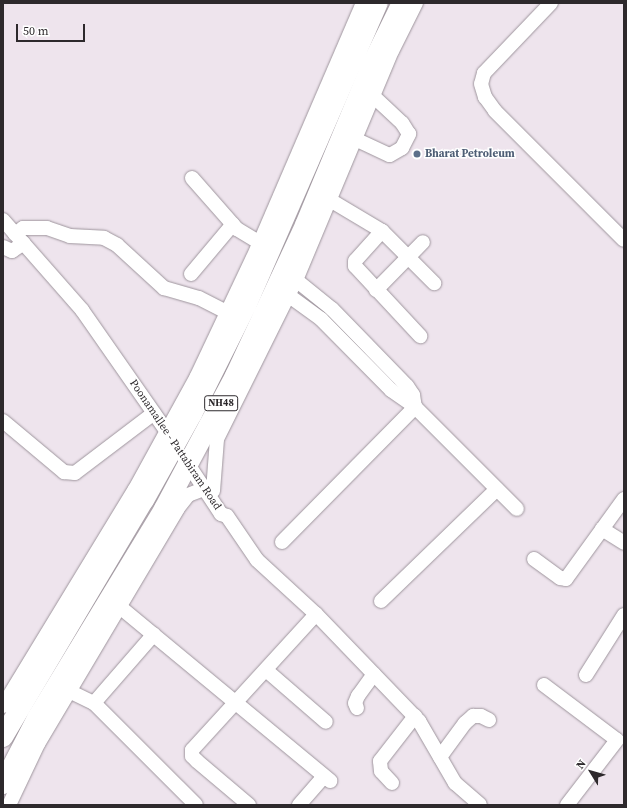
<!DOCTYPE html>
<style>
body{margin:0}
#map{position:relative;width:627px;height:808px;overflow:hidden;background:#eee4ed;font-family:"Source Serif 4",serif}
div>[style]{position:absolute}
.roads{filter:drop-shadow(0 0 1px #9e959d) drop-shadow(0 0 1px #9e959d)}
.minor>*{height:14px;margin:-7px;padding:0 7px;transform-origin:7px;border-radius:7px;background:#fff}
.highway>*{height:20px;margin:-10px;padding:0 10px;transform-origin:10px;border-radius:10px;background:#fff}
.dots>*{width:11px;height:11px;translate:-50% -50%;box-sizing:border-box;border:2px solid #fff;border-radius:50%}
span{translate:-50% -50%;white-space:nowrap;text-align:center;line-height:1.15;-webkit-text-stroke:3px #fff;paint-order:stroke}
.shield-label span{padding:1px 3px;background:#fff;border:1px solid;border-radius:3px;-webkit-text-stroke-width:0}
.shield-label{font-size:10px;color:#2d292c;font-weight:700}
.service-label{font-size:11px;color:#4e5e75;font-weight:700}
.left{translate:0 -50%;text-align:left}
.street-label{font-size:11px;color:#2d292c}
.frame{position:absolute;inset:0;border:4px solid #2d292c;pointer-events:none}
.north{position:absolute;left:571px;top:752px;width:40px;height:40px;-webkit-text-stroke:3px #fff;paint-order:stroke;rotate:307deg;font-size:11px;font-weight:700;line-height:16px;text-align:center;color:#2d292c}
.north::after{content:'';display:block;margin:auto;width:14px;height:18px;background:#2d292c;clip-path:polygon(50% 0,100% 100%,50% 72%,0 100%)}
.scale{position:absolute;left:16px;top:24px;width:69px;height:18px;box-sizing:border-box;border:2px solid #2d292c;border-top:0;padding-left:5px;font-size:12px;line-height:14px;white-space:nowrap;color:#2d292c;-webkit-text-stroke:3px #fff;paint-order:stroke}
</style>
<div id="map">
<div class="roads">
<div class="minor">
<i style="left:551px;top:3px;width:97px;rotate:133.7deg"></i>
<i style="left:484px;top:73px;width:11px;rotate:105deg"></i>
<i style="left:481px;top:84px;width:14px;rotate:73deg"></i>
<i style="left:485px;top:97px;width:17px;rotate:54deg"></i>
<i style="left:495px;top:111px;width:182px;rotate:45deg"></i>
<i style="left:355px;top:139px;width:38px;rotate:25deg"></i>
<i style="left:390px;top:155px;width:14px;rotate:-30deg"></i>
<i style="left:402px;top:148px;width:16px;rotate:-63deg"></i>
<i style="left:409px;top:134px;width:13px;rotate:-122deg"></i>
<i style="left:402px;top:123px;width:40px;rotate:-137deg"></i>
<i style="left:192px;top:178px;width:68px;rotate:48.6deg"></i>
<i style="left:237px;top:229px;width:27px;rotate:31deg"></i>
<i style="left:330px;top:200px;width:61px;rotate:30.8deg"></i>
<i style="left:382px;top:231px;width:40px;rotate:132deg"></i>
<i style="left:355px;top:261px;width:5px;rotate:90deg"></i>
<i style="left:355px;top:266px;width:96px;rotate:47.1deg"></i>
<i style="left:3px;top:220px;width:120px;rotate:48.7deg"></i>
<i style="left:82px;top:310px;width:157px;rotate:55.1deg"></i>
<i style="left:382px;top:231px;width:74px;rotate:45deg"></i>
<i style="left:15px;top:234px;width:10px;rotate:-37deg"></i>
<i style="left:23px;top:228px;width:24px"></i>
<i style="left:47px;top:228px;width:24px;rotate:19deg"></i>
<i style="left:70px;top:236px;width:34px;rotate:3deg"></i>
<i style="left:104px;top:238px;width:15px;rotate:28deg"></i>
<i style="left:117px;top:245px;width:64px;rotate:42.5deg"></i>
<i style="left:164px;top:288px;width:36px;rotate:16deg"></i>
<i style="left:199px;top:298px;width:33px;rotate:27deg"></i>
<i style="left:3px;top:247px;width:10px;rotate:24deg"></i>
<i style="left:12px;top:251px;width:14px;rotate:-34deg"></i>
<i style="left:191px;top:274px;width:65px;rotate:-50deg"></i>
<i style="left:296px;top:280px;width:46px;rotate:38.9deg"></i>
<i style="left:332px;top:309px;width:107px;rotate:45.8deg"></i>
<i style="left:407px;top:386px;width:11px;rotate:56deg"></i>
<i style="left:413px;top:395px;width:12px;rotate:81deg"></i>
<i style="left:376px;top:290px;width:67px;rotate:-45.6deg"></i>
<i style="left:288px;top:295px;width:41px;rotate:36deg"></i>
<i style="left:321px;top:319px;width:100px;rotate:45.4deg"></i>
<i style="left:391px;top:390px;width:29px;rotate:35deg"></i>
<i style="left:415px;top:407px;width:144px;rotate:45deg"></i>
<i style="left:3px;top:421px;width:80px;rotate:39.9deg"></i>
<i style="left:64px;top:472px;width:11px;rotate:5deg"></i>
<i style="left:75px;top:473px;width:99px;rotate:-37.2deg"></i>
<i style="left:184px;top:458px;width:67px;rotate:56.5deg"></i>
<i style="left:221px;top:514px;width:6px;rotate:18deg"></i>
<i style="left:227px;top:516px;width:53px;rotate:55.7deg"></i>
<i style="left:257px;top:560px;width:80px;rotate:42.5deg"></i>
<i style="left:316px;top:614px;width:149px;rotate:46.1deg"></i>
<i style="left:419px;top:721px;width:72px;rotate:59.9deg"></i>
<i style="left:455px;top:783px;width:33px;rotate:41deg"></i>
<i style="left:213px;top:491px;width:52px;rotate:-85.6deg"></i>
<i style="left:217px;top:439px;width:178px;rotate:-63.6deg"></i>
<i style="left:296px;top:280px;width:248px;rotate:-67.3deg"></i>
<i style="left:392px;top:51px;width:54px;rotate:-63.4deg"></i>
<i style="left:602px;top:529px;width:26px;rotate:32deg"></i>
<i style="left:282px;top:542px;width:190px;rotate:-45.4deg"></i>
<i style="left:534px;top:559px;width:32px;rotate:36deg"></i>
<i style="left:560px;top:578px;width:6px;rotate:9deg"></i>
<i style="left:566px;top:579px;width:99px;rotate:-54.1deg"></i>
<i style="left:381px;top:601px;width:161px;rotate:-44deg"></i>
<i style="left:120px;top:607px;width:273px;rotate:39.6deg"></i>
<i style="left:266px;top:670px;width:79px;rotate:40.9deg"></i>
<i style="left:586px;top:675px;width:71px;rotate:-57.7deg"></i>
<i style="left:544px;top:685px;width:91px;rotate:37deg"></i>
<i style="left:617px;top:740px;width:82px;rotate:127.6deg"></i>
<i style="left:69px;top:691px;width:28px;rotate:26deg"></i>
<i style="left:94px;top:703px;width:144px;rotate:45deg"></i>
<i style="left:94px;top:703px;width:91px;rotate:-49deg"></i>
<i style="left:3px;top:706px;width:254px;rotate:-58.7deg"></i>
<i style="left:135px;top:489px;width:129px;rotate:-61.2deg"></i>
<i style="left:197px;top:376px;width:140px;rotate:-64.7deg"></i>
<i style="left:257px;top:249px;width:268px;rotate:-66.7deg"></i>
<i style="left:357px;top:708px;width:5px;rotate:-112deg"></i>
<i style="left:355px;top:703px;width:8px;rotate:-67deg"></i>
<i style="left:358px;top:696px;width:27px;rotate:-54deg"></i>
<i style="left:440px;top:757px;width:42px;rotate:-53.7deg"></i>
<i style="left:465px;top:723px;width:11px;rotate:-41deg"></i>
<i style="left:473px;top:716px;width:8px"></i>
<i style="left:481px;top:716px;width:9px;rotate:27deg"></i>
<i style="left:392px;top:783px;width:16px;rotate:-133deg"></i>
<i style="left:381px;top:771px;width:10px;rotate:-96deg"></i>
<i style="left:380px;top:761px;width:57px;rotate:-52.1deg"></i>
<i style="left:9px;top:805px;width:68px;rotate:-64.6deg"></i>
<i style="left:38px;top:744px;width:274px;rotate:-59.3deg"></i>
<i style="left:178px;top:508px;width:16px;rotate:-52deg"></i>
<i style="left:188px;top:495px;width:17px;rotate:-21deg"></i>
<i style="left:249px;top:805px;width:68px;rotate:-139.8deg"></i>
<i style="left:197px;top:761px;width:7px;rotate:-135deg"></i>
<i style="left:192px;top:756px;width:6px;rotate:-90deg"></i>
<i style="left:192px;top:750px;width:184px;rotate:-47.6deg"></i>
<i style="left:299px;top:805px;width:38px;rotate:-49deg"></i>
</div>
<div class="highway">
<i style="left:3px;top:737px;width:276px;rotate:-59.3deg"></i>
<i style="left:144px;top:500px;width:98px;rotate:-60.8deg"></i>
<i style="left:192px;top:414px;width:121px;rotate:-63.4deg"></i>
<i style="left:246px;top:306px;width:331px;rotate:-66.5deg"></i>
<i style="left:3px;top:784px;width:74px;rotate:-62.7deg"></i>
<i style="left:37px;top:718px;width:245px;rotate:-58.7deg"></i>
<i style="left:164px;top:509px;width:151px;rotate:-61.9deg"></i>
<i style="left:235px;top:376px;width:166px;rotate:-65.1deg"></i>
<i style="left:305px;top:225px;width:177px;rotate:-67.4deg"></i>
<i style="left:373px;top:62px;width:66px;rotate:-63.8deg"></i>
</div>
</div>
<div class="dots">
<i style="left:417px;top:154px;background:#5c6f8a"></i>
</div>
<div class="shield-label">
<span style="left:221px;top:403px">NH48</span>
</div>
<div class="service-label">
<span class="left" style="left:425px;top:154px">Bharat Petroleum</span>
</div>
<div class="street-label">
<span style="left:175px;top:445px;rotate:56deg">Poonamallee - Pattabiram Road</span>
</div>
<div class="frame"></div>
<div class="north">N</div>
<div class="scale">50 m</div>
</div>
